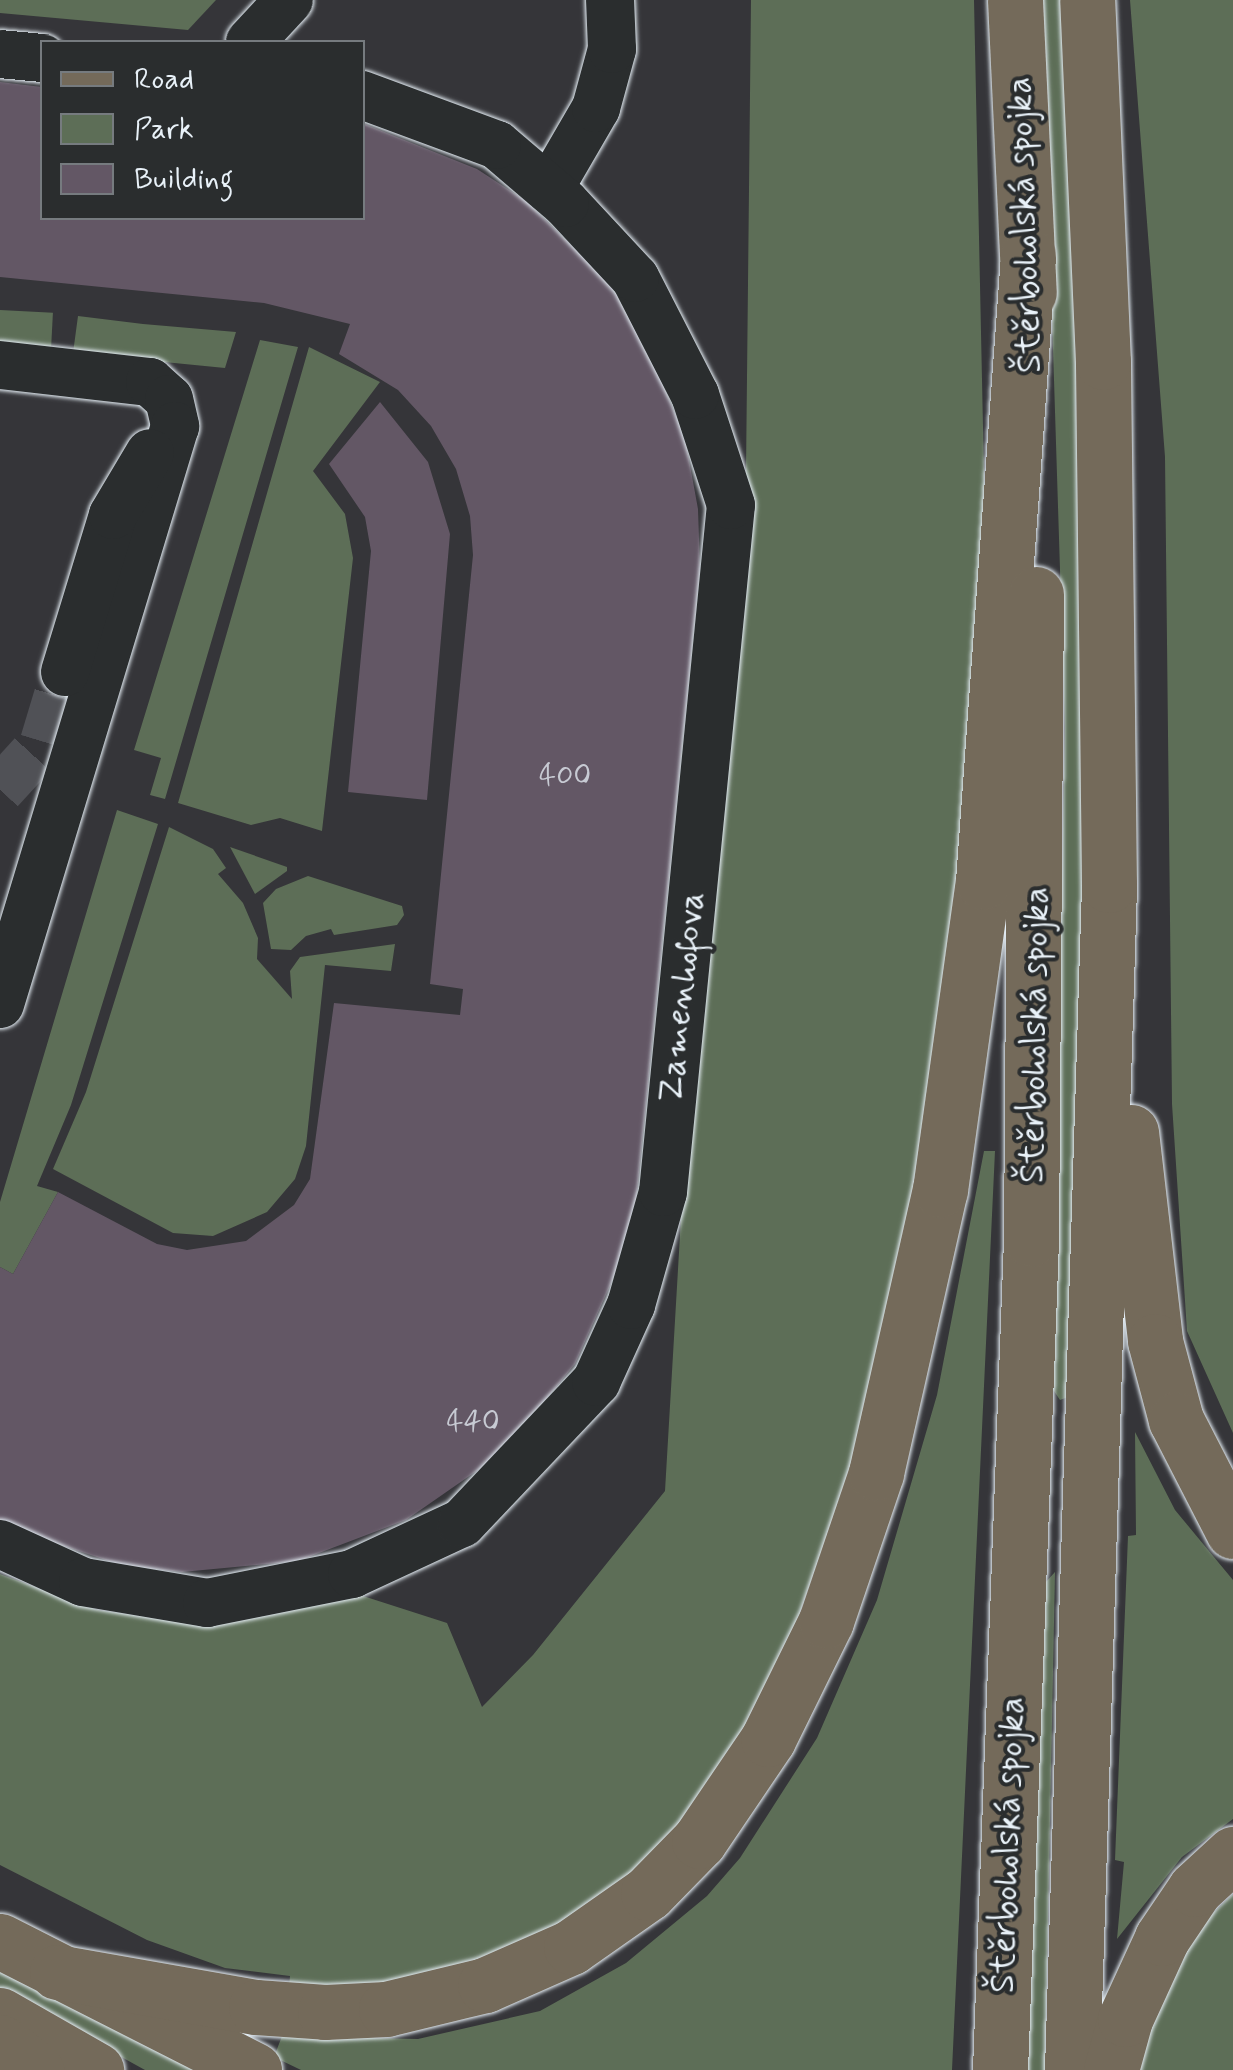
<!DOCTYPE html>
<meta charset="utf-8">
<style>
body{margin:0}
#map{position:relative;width:1233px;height:2070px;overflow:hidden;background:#353539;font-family:Mynerve,sans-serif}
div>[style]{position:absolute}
.green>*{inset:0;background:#5d6e57;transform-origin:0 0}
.building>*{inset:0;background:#635765}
.minor-tunnel>*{height:48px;margin-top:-24px;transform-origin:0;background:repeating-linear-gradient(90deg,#505156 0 48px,transparent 0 72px)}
.roads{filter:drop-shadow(0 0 2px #e8f1f8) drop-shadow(0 0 2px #e8f1f8)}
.minor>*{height:48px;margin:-24px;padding:0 24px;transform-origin:24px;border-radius:24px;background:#2a2d2e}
.major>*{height:55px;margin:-27.5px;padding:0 27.5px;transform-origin:27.5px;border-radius:27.5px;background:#746a5a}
.highway>*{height:55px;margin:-27.5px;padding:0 27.5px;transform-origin:27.5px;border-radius:27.5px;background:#746a5a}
span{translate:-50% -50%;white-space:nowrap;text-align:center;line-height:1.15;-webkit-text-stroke:8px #2a2d2e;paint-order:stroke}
.number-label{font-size:30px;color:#c7cad3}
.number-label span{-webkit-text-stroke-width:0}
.street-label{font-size:35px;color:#e8f1f8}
.legend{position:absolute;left:40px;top:40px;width:325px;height:180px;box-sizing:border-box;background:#2a2d2e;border:2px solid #767b7f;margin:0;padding:12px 18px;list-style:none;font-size:30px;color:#e8f1f8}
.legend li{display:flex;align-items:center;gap:20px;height:50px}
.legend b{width:50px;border:2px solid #767b7f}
</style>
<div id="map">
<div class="green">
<i style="clip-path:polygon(0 0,216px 0,188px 30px,0 13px)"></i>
<i style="clip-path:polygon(751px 0,974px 0,985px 522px,952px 989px,876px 1396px,766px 1709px,636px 1880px,477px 1968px,288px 1998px,290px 1976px,225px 1968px,147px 1940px,0 1865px,0 1574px,97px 1610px,164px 1619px,363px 1596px,447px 1623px,482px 1707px,533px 1655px,665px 1491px,683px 1184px,745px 565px)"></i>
<i style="clip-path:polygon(1042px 0,1062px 0,1075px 298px,1084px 878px,1068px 1397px,1060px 1400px,1052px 1388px,1065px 728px)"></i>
<i style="clip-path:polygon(1130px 0,1233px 0,1233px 1433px,1187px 1331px,1172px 1104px,1165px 457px)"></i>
<i style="left:0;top:310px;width:53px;height:36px;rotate:3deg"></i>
<i style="clip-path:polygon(78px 316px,143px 324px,236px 332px,225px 368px,73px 353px)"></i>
<i style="clip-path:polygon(260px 340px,298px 347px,165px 799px,150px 795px,161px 758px,134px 750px)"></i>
<i style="clip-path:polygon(309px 347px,380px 382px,313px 471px,345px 514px,353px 558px,322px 831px,280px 818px,251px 825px,178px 803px)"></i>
<i style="clip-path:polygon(117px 810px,158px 824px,71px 1105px,37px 1186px,58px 1192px,13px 1274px,0 1267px,0 1202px)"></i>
<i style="clip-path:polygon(169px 827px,213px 849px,226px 868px,218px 874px,243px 903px,258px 938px,257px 959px,292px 999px,290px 971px,300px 957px,395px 944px,391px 971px,325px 965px,306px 1146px,295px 1179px,267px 1212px,213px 1236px,173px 1233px,53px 1169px,86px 1092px)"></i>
<i style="clip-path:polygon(230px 847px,287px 867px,287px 871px,255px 894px)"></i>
<i style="clip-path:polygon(308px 876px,402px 906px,404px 915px,397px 925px,334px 935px,331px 929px,306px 936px,291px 950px,271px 949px,263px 903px,276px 889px)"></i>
<i style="clip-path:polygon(984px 1151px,995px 1151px,952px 2070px,301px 2070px,274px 2057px,282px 2036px,418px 2039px,540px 2011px,626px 1963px,707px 1896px,740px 1858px,817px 1738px,877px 1600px,937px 1395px)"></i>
<i style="clip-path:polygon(1135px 1432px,1175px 1510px,1233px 1580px,1233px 1819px,1182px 1857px,1117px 1939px,1124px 1862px,1115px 1860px,1128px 1536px,1136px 1535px)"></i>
<i style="clip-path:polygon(1055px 1572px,1045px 2070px,1025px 2070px,1045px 1583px)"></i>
<i style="clip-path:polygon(1233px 1894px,1233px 2070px,1129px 2070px,1153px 1999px,1201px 1925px)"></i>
<i style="clip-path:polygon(0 1969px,203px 2070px,145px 2070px,0 1990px)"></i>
</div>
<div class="building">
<i style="clip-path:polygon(0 82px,42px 87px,42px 218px,362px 218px,362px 123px,477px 169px,526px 201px,608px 282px,641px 331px,685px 438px,698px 509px,700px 569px,636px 1202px,622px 1259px,575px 1364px,501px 1454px,406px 1520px,298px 1561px,182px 1572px,124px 1566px,0 1525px,0 1267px,13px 1274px,58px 1192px,157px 1244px,187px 1250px,246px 1241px,294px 1205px,310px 1179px,334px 1003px,460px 1015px,463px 989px,430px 984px,473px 555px,470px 516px,456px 469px,431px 426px,398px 390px,339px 354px,350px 324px,264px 303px,0 277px)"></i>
<i style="clip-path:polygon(380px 402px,428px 462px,450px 534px,427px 800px,348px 792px,371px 551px,365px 517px,329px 464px)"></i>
</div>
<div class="minor-tunnel">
<i style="left:0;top:790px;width:65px;rotate:-47.5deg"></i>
<i style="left:44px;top:742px;width:73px;rotate:-73.3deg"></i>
</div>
<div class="roads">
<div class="minor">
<i style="left:250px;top:42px;width:57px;rotate:-47.1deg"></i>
<i style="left:0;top:54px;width:42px;rotate:5.4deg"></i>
<i style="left:549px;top:189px;width:94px;rotate:-59.9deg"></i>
<i style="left:596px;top:108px;width:61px;rotate:-74.8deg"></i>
<i style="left:612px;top:49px;width:49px;rotate:-92.3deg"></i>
<i style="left:0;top:365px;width:151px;rotate:6.5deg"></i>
<i style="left:150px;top:382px;width:25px;rotate:42deg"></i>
<i style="left:169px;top:399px;width:28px;rotate:77deg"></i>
<i style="left:175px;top:426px;width:604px;rotate:106.84deg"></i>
<i style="left:65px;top:672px;width:164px;rotate:-73deg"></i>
<i style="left:113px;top:515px;width:72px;rotate:-59.2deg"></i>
<i style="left:0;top:1544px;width:91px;rotate:24.6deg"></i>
<i style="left:83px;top:1582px;width:126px;rotate:9.6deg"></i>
<i style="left:207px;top:1603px;width:148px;rotate:-11.3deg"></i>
<i style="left:352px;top:1574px;width:121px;rotate:-24.9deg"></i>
<i style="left:462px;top:1523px;width:195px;rotate:-46.5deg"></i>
<i style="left:596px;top:1382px;width:85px;rotate:-65.6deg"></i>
<i style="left:631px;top:1305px;width:117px;rotate:-74.2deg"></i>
<i style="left:663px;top:1192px;width:690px;rotate:-84.35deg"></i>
<i style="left:731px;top:505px;width:116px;rotate:-108.1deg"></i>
<i style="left:695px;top:395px;width:131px;rotate:-117.1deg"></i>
<i style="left:635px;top:278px;width:103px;rotate:-133deg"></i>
<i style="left:565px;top:203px;width:89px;rotate:-139.5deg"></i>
<i style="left:497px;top:145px;width:144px;rotate:-159.7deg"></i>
</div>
<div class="major">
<i style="left:0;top:1941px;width:285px;rotate:26.9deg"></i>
<i style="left:0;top:2015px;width:111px;rotate:29.8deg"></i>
</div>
<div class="highway">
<i style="left:1015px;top:0;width:293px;rotate:87.3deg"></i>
<i style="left:1131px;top:1132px;width:210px;rotate:83.4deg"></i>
<i style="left:1155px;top:1341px;width:82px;rotate:75.1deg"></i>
<i style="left:1176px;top:1420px;width:125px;rotate:62.8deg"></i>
<i style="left:57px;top:1972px;width:202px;rotate:10deg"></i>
<i style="left:256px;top:2007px;width:69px;rotate:4.1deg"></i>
<i style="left:325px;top:2012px;width:61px;rotate:-2.8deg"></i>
<i style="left:386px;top:2009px;width:102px;rotate:-13.6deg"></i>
<i style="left:485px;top:1985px;width:94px;rotate:-23.8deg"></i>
<i style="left:571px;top:1947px;width:94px;rotate:-35deg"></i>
<i style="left:648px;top:1893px;width:73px;rotate:-45.6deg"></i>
<i style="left:699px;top:1841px;width:123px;rotate:-55.9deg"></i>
<i style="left:768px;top:1739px;width:131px;rotate:-63.8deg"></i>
<i style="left:826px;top:1621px;width:156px;rotate:-71.3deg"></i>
<i style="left:876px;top:1473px;width:290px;rotate:-77.3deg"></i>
<i style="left:940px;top:1190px;width:311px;rotate:-82.1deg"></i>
<i style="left:983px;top:882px;width:628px;rotate:-85.89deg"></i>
<i style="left:0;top:2042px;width:46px;rotate:37.9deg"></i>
<i style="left:1000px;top:2070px;width:832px;rotate:-87.86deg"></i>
<i style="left:1031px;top:1239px;width:645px;rotate:-89.56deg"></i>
<i style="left:1072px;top:2070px;width:1186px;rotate:-88.21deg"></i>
<i style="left:1109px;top:885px;width:523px;rotate:-90.66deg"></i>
<i style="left:1103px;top:362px;width:362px;rotate:-92.5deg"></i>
<i style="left:1111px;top:2070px;width:53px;rotate:-74.6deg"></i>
<i style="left:1125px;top:2019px;width:89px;rotate:-65.4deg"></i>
<i style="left:1162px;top:1938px;width:59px;rotate:-56deg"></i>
<i style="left:1195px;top:1889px;width:52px;rotate:-42.6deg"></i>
</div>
</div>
<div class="number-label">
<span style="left:565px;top:776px">400</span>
<span style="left:473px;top:1422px">440</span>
</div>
<div class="street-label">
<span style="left:1025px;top:225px;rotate:-92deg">Štěrboholská spojka</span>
<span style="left:682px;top:997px;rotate:-84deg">Zamenhofova</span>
<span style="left:1035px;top:1035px;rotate:-89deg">Štěrboholská spojka</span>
<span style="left:1008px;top:1845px;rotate:-88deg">Štěrboholská spojka</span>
</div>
<ul class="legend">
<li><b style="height:12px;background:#746a5a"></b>Road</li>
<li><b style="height:28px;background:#5d6e57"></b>Park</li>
<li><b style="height:28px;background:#635765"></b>Building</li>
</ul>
</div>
